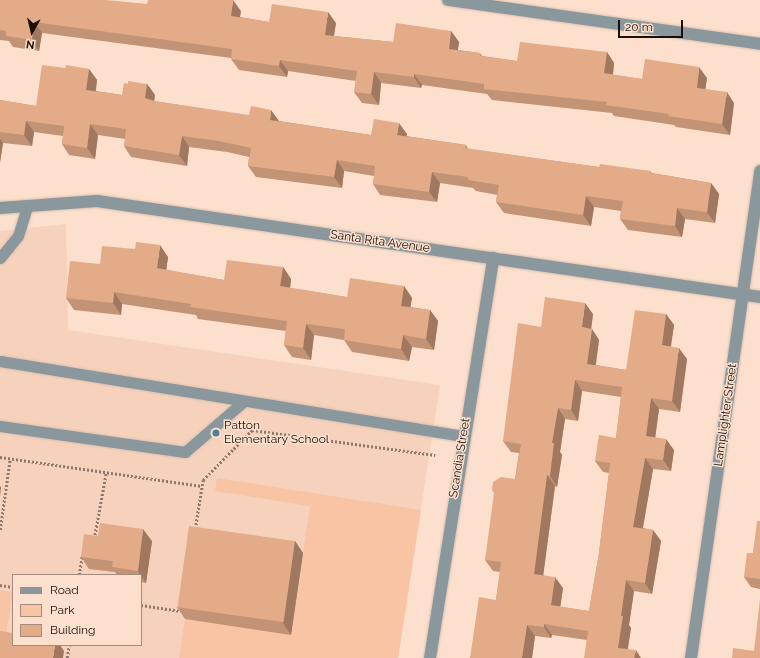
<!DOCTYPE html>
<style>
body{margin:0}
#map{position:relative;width:760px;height:658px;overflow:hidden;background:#fcdfcd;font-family:Raleway,sans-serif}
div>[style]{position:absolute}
.built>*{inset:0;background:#f6d2bc}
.green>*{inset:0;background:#f8c4a4;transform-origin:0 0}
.path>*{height:2.5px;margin-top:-1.25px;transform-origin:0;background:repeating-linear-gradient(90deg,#8c786c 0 2px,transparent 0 4px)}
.roads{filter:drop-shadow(0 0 1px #d8beae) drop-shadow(0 0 1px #d8beae)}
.lane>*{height:11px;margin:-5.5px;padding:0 5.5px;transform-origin:5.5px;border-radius:5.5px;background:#8a989d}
.street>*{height:12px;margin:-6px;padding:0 6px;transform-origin:6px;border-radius:6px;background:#8a989d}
.wall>*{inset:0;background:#c39375}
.shaded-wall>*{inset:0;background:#9f785f}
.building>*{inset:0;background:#e3ab88;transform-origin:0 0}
.dots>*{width:11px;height:11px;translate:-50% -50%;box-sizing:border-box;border:2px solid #fcdfcd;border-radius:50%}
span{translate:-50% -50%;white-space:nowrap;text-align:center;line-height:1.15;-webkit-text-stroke:3px #fcdfcd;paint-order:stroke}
.street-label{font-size:12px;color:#1a100a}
.poi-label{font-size:12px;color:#1a100a}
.left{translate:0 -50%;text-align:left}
.legend{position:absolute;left:12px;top:574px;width:130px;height:72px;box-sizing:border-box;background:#fcdfcd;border:1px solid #a28c7f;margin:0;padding:5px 7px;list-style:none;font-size:12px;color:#1a100a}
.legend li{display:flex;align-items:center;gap:8px;height:20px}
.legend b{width:20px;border:1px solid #a28c7f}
.north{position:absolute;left:12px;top:12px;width:40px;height:40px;-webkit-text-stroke:3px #fcdfcd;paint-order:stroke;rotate:188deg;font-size:11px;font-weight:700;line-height:16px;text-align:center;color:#1a100a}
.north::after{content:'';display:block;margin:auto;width:14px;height:18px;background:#1a100a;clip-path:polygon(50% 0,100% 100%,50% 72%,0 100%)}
.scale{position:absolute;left:618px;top:20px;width:65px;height:18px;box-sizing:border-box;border:2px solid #1a100a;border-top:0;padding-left:5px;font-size:12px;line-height:14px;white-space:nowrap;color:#1a100a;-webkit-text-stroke:3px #fcdfcd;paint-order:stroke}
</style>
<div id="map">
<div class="built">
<i style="clip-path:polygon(evenodd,66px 224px,68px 330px,440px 385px,398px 658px,0 658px,0 231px,66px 224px,13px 575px,141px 575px,141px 645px,13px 645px,13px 575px)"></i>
</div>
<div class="green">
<i style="clip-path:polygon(217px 478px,421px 510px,398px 658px,179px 658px,185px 619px,291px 634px,310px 506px,215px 491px)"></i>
<i style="left:0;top:590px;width:13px;height:51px;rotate:9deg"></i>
</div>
<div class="path">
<i style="left:0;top:457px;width:204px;rotate:8.2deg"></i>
<i style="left:202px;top:486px;width:6px;rotate:-81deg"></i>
<i style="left:203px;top:480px;width:70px;rotate:-45.6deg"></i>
<i style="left:252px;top:430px;width:185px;rotate:7.8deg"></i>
<i style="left:195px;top:529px;width:44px;rotate:-80.8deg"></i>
<i style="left:0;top:530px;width:72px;rotate:-82deg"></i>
<i style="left:94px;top:539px;width:67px;rotate:-79.7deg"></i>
<i style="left:79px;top:575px;width:19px;rotate:-81deg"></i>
<i style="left:0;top:585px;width:13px;rotate:9deg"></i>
<i style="left:141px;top:605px;width:40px;rotate:8.5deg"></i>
<i style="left:67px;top:658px;width:13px;rotate:-81deg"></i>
</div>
<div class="roads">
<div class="lane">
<i style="left:0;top:258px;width:28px;rotate:-51deg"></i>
<i style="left:18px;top:236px;width:31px;rotate:-73deg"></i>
<i style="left:0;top:361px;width:469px;rotate:9.2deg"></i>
<i style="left:0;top:426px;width:187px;rotate:8deg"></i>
<i style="left:185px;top:452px;width:78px;rotate:-40.8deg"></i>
</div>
<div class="street">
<i style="left:448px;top:0;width:315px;rotate:8deg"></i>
<i style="left:0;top:208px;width:97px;rotate:-4.1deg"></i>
<i style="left:97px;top:201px;width:670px;rotate:8.24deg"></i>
<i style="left:430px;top:658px;width:405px;rotate:-81deg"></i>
<i style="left:691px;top:658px;width:492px;rotate:-81.9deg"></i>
</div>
</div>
<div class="wall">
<i style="clip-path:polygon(0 0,147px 4px,241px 11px,240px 17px,269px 22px,336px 23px,334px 36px,393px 42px,451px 31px,459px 42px,458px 50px,480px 53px,482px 56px,517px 61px,607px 52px,614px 63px,613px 75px,642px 79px,707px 78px,705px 89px,734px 103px,730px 135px,676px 127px,674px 125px,614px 116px,612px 113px,492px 100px,487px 94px,422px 85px,421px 88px,381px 83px,379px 105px,362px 103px,354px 92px,356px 81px,288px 71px,287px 77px,239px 70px,231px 59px,231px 58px,42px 33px,39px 51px,13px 47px,9px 41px,0 40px)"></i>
<i style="clip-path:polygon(65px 68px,89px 69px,97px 80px,96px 91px,122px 95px,128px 84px,147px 84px,155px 95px,154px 101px,279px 121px,371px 135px,407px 134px,406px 136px,466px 145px,468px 149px,599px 167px,650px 171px,652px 173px,711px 183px,719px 194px,715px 223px,685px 219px,682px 237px,628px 230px,620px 219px,621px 211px,594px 207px,591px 226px,504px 213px,496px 202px,497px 195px,476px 191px,473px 188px,440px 183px,437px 202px,380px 195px,373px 184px,374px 176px,344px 171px,342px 188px,256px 177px,248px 166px,249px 157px,227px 152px,189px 147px,187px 166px,131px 157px,124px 146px,125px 139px,98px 135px,95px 159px,69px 155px,62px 144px,63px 136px,34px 132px,32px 146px,3px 143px,0 162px,0 100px,36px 106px)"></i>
<i style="clip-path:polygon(168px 257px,166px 270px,224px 280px,283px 267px,291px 279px,290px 288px,347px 297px,404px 286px,412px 298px,410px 307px,430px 310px,438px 321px,434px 350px,412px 347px,409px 361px,352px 352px,344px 340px,314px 335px,311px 360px,292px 357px,284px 345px,286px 331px,198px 319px,196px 315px,122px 304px,121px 315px,74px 310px,66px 298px,100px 264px)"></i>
<i style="clip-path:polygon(evenodd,593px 314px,591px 328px,599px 340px,596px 365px,626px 370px,666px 314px,674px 325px,671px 347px,687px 359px,680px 412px,659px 409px,655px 437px,674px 450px,671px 471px,653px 469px,643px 528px,653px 530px,661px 541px,652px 594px,634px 591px,629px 625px,631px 628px,628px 649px,641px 658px,587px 640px,552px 635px,551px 638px,535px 636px,532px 658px,470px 658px,496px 600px,500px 572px,493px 571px,485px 560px,515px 479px,519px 453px,511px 452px,503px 441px,541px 327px,593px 314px,582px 391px,621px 397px,616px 438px,595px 461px,603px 472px,609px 473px,599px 553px,589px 611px,560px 607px,563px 588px,543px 575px,555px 486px,557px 487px,562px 455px,560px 452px,565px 419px,578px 421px,582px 391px)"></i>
<i style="clip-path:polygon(760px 521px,760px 589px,751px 587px,744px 577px,753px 553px)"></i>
<i style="clip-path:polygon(98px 536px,152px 541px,146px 583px,141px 582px,141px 575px,117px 575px,115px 572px,89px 569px,81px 557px)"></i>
<i style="clip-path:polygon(295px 541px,303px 553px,291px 635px,185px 619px,177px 607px)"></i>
</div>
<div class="shaded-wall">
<i style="clip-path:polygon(233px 0,241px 11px,238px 27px,231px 16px)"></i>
<i style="clip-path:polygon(328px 12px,336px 23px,332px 46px,325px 35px)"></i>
<i style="clip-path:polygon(34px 22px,42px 33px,39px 51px,32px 40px)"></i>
<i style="clip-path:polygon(451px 31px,459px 42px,456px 60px,449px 49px)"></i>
<i style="clip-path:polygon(607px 52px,614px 63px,612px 84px,604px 73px)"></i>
<i style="clip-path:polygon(280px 60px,288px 71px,287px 77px,279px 66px)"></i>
<i style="clip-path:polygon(699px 67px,707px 78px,704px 99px,697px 88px)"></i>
<i style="clip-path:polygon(89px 69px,97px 80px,94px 101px,86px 90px)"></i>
<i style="clip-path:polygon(374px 72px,381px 83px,379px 105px,371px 94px)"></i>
<i style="clip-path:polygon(414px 74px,422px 85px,421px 88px,414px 77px)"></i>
<i style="clip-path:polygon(147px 84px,155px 95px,153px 109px,145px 98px)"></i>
<i style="clip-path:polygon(727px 92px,734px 103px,730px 135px,722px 124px)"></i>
<i style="clip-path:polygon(271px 110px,279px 121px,278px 131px,270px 120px)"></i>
<i style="clip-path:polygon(26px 121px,34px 132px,32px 146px,24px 135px)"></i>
<i style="clip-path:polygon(399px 123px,407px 134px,405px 146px,397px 135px)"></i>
<i style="clip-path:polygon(90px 124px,98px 135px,95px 159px,87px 148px)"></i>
<i style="clip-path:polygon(182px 136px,189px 147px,187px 166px,179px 155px)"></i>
<i style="clip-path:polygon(0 139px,3px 143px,0 162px)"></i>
<i style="clip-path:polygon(337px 160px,344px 171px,342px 188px,334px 177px)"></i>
<i style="clip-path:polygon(432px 172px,440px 183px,437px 202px,429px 192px)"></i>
<i style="clip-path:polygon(711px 183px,719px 194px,715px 223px,707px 212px)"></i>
<i style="clip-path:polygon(586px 196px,594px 207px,591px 226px,583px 215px)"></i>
<i style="clip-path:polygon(677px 208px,685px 219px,682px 237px,675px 226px)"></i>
<i style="clip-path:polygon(160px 245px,168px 257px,165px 280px,157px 268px)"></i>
<i style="clip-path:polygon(283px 267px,291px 279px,289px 298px,280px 286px)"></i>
<i style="clip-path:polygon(404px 286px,412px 298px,409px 317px,401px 306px)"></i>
<i style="clip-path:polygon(114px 292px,122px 304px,121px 315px,113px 303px)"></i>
<i style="clip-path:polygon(585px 303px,593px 314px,590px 338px,582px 327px)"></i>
<i style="clip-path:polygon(430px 310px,438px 321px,434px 350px,426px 339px)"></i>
<i style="clip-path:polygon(666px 314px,674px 325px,669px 356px,662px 345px)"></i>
<i style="clip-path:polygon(306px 324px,314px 335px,311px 360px,303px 348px)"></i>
<i style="clip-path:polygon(592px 329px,599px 340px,594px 375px,587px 364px)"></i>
<i style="clip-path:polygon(403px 335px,412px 347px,409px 361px,401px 349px)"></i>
<i style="clip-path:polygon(679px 348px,687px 359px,680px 412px,672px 401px)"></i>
<i style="clip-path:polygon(575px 380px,582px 391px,578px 421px,571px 410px)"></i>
<i style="clip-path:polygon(651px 398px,659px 409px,654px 447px,646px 436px)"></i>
<i style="clip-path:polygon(558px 408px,565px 419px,560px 452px,562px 455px,557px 487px,550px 476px,552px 443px)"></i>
<i style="clip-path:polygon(666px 439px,674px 450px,671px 471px,663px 460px)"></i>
<i style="clip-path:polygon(645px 458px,653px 469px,641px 538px,633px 527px)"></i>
<i style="clip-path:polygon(547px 475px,555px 486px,542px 585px,534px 574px)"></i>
<i style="clip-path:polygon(0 486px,1px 487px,0 497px)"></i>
<i style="clip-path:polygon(143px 529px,152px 541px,146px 583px,141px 576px,141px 575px,140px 575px,138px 571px)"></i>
<i style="clip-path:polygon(653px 530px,661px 541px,652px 594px,645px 583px)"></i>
<i style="clip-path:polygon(295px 541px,303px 553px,291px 635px,283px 623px)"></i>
<i style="clip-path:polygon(555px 577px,563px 588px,559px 616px,551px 605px)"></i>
<i style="clip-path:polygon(626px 580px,634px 591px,629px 625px,631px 628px,626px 658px,618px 648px,621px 616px)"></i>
<i style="clip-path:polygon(544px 624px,552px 635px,551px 638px,544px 627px)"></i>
<i style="clip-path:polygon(527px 625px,535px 636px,532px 658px,522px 658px)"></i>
<i style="clip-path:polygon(55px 645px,60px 645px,64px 651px,63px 658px,53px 658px)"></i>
<i style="clip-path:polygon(636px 650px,641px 658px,634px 658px)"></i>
</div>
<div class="building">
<i style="clip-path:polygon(0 0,106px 0,147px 4px,148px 0,233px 0,231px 16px,269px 22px,272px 4px,328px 12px,325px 35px,393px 42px,396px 23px,451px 31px,449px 49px,480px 53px,480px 56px,517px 61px,520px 42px,607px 52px,604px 73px,642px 79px,645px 59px,699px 67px,697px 88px,727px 92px,722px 124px,668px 116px,669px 114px,606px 105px,607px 102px,484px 89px,484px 84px,414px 74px,414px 77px,374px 72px,371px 94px,354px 92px,357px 71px,280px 60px,279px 66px,231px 59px,232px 49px,34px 22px,32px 40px,6px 36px,6px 31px,0 30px)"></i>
<i style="clip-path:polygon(42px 65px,65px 68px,66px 65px,89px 69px,86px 90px,122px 95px,124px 83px,128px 84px,128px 81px,147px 84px,145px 98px,154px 101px,249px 115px,251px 106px,271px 110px,270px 120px,371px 135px,374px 119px,399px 123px,397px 135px,466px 145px,465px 148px,599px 167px,600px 164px,650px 171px,650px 173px,711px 183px,707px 212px,677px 208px,675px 226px,620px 219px,623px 201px,586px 196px,583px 215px,496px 202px,499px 185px,468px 180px,468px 177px,432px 172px,429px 192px,373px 184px,375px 166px,337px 160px,334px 177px,248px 166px,251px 148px,219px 141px,182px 136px,179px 155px,124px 146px,126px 129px,90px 124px,87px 148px,62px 144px,64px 126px,26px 121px,24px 135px,0 132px,0 100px,36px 106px)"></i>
<i style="clip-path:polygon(136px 242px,160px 245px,157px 268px,224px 280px,227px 260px,283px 267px,280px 286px,347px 297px,350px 278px,404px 286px,401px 306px,430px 310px,426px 339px,403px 335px,401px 349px,344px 340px,345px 329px,306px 324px,303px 348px,284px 345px,287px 321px,190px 307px,191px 304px,114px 292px,113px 303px,66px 298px,70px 261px,100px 264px,102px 246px,135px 249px)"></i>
<i style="clip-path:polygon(evenodd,545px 297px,585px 303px,582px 327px,592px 329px,587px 364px,626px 370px,635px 310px,666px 314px,662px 345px,679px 348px,672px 401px,651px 398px,646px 436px,666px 439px,663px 460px,645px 458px,633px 527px,653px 530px,645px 583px,626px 580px,621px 616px,623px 616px,618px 648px,636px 650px,634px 658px,584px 658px,588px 631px,544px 624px,544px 627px,527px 625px,522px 658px,470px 658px,479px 597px,496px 600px,501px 562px,485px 560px,494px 493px,492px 490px,493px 482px,501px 477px,515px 479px,521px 444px,503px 441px,518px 323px,541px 327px,545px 297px,575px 380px,622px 387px,616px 438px,599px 435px,595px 461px,610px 463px,599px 553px,589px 611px,551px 605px,555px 577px,534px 574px,547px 475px,550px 476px,554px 443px,552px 443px,558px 408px,571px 410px,575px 380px)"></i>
<i style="clip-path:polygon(757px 521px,760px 521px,760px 579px,744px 577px,747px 553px,753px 553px)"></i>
<i style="clip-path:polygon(100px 523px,143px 529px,138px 571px,112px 567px,113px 561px,81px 557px,84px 534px,98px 536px)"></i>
<i style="left:189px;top:526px;width:107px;height:82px;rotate:8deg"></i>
<i style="clip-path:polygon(760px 599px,760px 658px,732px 658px,733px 648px,754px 651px)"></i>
<i style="clip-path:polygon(0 631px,13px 633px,13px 645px,55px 645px,53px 658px,0 658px)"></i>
</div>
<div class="dots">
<i style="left:216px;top:433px;background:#458499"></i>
</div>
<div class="street-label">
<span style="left:380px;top:242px;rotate:8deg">Santa Rita Avenue</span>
<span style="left:726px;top:415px;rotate:-82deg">Lamplighter Street</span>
<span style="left:460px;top:458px;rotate:-81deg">Scandia Street</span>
</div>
<div class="poi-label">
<span class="left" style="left:224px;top:433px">Patton<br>Elementary School</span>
</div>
<ul class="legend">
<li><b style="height:5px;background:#8a989d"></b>Road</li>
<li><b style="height:11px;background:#f8c4a4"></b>Park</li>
<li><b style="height:11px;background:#e3ab88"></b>Building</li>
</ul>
<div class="north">N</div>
<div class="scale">20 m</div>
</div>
